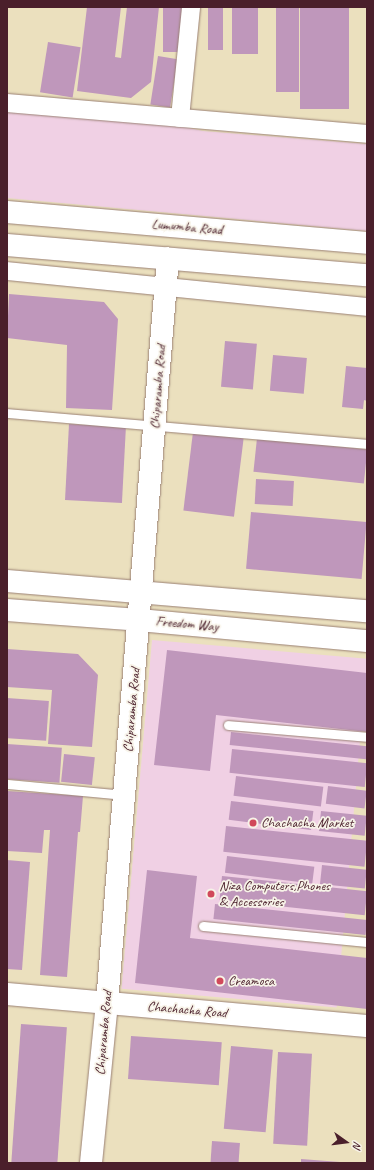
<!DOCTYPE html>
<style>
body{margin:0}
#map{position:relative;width:374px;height:1170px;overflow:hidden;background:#ebe0be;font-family:Caveat,sans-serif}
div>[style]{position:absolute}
.built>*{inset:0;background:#f0d0e4;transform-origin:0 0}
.building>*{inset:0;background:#bf97bb;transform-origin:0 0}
.roads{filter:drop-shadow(0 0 1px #9a8074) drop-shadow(0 0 1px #9a8074)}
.lane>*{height:9px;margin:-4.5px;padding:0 4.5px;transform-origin:4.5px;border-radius:4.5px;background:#fff}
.street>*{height:18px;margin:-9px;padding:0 9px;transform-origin:9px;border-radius:9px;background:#fff}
.secondary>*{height:22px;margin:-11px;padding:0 11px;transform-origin:11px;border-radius:11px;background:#fff}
.primary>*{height:22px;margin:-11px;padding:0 11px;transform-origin:11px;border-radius:11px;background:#fff}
.dots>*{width:11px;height:11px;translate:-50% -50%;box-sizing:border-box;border:2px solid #f7f3e8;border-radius:50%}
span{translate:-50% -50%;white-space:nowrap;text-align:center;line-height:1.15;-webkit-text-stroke:3.5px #f7f3e8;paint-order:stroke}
.street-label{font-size:14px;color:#4a1f2b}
.poi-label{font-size:14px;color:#4a1f2b}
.left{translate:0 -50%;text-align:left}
.frame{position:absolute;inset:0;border:8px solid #4a1f2b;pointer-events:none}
.north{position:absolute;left:326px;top:1122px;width:40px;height:40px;-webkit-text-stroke:3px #f7f3e8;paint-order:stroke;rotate:104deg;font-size:11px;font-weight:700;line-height:16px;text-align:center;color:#4a1f2b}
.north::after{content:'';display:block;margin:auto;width:14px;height:18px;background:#4a1f2b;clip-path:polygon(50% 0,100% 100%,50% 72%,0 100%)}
</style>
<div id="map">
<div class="built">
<i style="clip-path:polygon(7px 108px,159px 121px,203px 131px,367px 144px,367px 231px,7px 198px)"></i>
<i style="left:152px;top:640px;width:216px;height:350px;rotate:5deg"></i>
</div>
<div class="building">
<i style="clip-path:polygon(87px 7px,121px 7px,115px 57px,121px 58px,127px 7px,159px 7px,151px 82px,131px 98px,77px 91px)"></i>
<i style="left:163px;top:7px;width:20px;height:45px"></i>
<i style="left:208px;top:7px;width:15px;height:43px"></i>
<i style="left:232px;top:7px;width:26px;height:47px"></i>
<i style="left:276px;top:7px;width:23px;height:85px"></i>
<i style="left:300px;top:7px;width:49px;height:102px"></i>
<i style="left:48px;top:42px;width:33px;height:51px;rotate:9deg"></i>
<i style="left:158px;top:56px;width:20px;height:49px;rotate:9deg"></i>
<i style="clip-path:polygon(9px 294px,104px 302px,118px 319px,112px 410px,66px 408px,67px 345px,7px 338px)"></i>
<i style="left:225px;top:341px;width:32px;height:46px;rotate:5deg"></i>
<i style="left:273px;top:355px;width:34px;height:36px;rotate:5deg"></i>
<i style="clip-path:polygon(346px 366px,367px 368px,367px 401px,364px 400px,363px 409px,342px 407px)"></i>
<i style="left:69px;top:424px;width:57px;height:76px;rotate:3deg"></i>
<i style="left:193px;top:432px;width:51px;height:79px;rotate:7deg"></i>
<i style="left:257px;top:438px;width:111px;height:34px;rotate:6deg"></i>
<i style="left:256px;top:479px;width:38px;height:25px;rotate:3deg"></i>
<i style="left:251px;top:512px;width:116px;height:57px;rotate:5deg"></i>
<i style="clip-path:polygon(7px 649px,78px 654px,98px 675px,92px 747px,48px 744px,52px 690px,7px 687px)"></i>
<i style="clip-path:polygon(167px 650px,367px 673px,367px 732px,216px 715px,210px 771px,154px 765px)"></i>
<i style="left:7px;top:698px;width:42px;height:40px;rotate:4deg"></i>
<i style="left:231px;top:732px;width:137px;height:13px;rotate:6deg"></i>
<i style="left:7px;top:744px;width:55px;height:35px;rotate:4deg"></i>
<i style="left:232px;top:749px;width:136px;height:24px;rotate:6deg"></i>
<i style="left:64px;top:754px;width:31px;height:28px;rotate:6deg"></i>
<i style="left:236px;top:776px;width:88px;height:20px;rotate:7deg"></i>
<i style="left:328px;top:786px;width:39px;height:18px;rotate:7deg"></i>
<i style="clip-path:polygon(7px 791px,83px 796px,80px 832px,78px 832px,67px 977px,40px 975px,50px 830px,44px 830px,42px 853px,7px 851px)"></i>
<i style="left:231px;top:801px;width:83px;height:19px;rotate:7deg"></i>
<i style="left:321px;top:811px;width:46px;height:20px;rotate:6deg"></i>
<i style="left:226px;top:826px;width:142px;height:26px;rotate:6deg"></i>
<i style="left:227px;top:856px;width:88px;height:17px;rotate:7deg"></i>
<i style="clip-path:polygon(7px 860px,30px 862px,22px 970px,7px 969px)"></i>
<i style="left:322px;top:865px;width:45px;height:19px;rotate:6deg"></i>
<i style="clip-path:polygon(147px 870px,197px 876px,190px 938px,367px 958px,367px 1009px,135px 983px)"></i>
<i style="left:222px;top:876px;width:146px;height:24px;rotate:6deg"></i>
<i style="left:215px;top:904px;width:153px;height:15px;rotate:6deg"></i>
<i style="left:21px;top:1024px;width:46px;height:139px;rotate:4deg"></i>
<i style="left:131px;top:1036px;width:91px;height:43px;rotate:4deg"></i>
<i style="left:231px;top:1046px;width:42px;height:83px;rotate:5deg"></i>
<i style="left:278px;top:1052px;width:34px;height:92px;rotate:3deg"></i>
<i style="left:212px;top:1141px;width:28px;height:22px;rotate:4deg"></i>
<i style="clip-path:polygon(301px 1159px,340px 1162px,340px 1163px,301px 1163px)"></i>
</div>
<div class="roads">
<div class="lane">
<i style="left:7px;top:413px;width:361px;rotate:4.9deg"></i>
<i style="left:228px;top:725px;width:140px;rotate:4.9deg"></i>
<i style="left:7px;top:784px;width:119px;rotate:5.3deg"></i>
<i style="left:203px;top:926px;width:165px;rotate:5.6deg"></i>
</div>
<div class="street">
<i style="left:7px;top:103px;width:361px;rotate:4.9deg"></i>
<i style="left:180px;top:118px;width:112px;rotate:-84.3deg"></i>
<i style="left:7px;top:271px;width:362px;rotate:5.7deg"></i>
</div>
<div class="secondary">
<i style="left:7px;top:581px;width:361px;rotate:4.8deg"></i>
<i style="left:7px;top:610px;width:132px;rotate:4.3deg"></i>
<i style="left:139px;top:620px;width:229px;rotate:5.3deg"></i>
<i style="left:7px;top:994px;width:361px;rotate:5.1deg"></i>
<i style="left:91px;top:1163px;width:161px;rotate:-84.3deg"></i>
<i style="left:107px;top:1003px;width:747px;rotate:-85.32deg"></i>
</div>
<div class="primary">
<i style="left:7px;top:212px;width:361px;rotate:4.9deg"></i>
<i style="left:7px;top:245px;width:361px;rotate:4.8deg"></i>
</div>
</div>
<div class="dots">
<i style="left:253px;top:823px;background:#d1495b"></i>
<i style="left:211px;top:894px;background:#d1495b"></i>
<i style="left:220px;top:981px;background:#d1495b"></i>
</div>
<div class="street-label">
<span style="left:187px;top:227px;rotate:5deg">Lumumba Road</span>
<span style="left:158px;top:387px;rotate:-86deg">Chiparamba Road</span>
<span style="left:187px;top:624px;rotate:5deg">Freedom Way</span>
<span style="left:132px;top:710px;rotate:-85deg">Chiparamba Road</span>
<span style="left:187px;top:1010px;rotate:5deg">Chachacha Road</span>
<span style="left:104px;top:1033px;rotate:-85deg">Chiparamba Road</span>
</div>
<div class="poi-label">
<span class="left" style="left:261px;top:823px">Chachacha Market</span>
<span class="left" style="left:219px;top:894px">Niza Computers,Phones<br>&amp; Accessories</span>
<span class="left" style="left:228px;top:981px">Creamosa</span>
</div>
<div class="frame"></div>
<div class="north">N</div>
</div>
